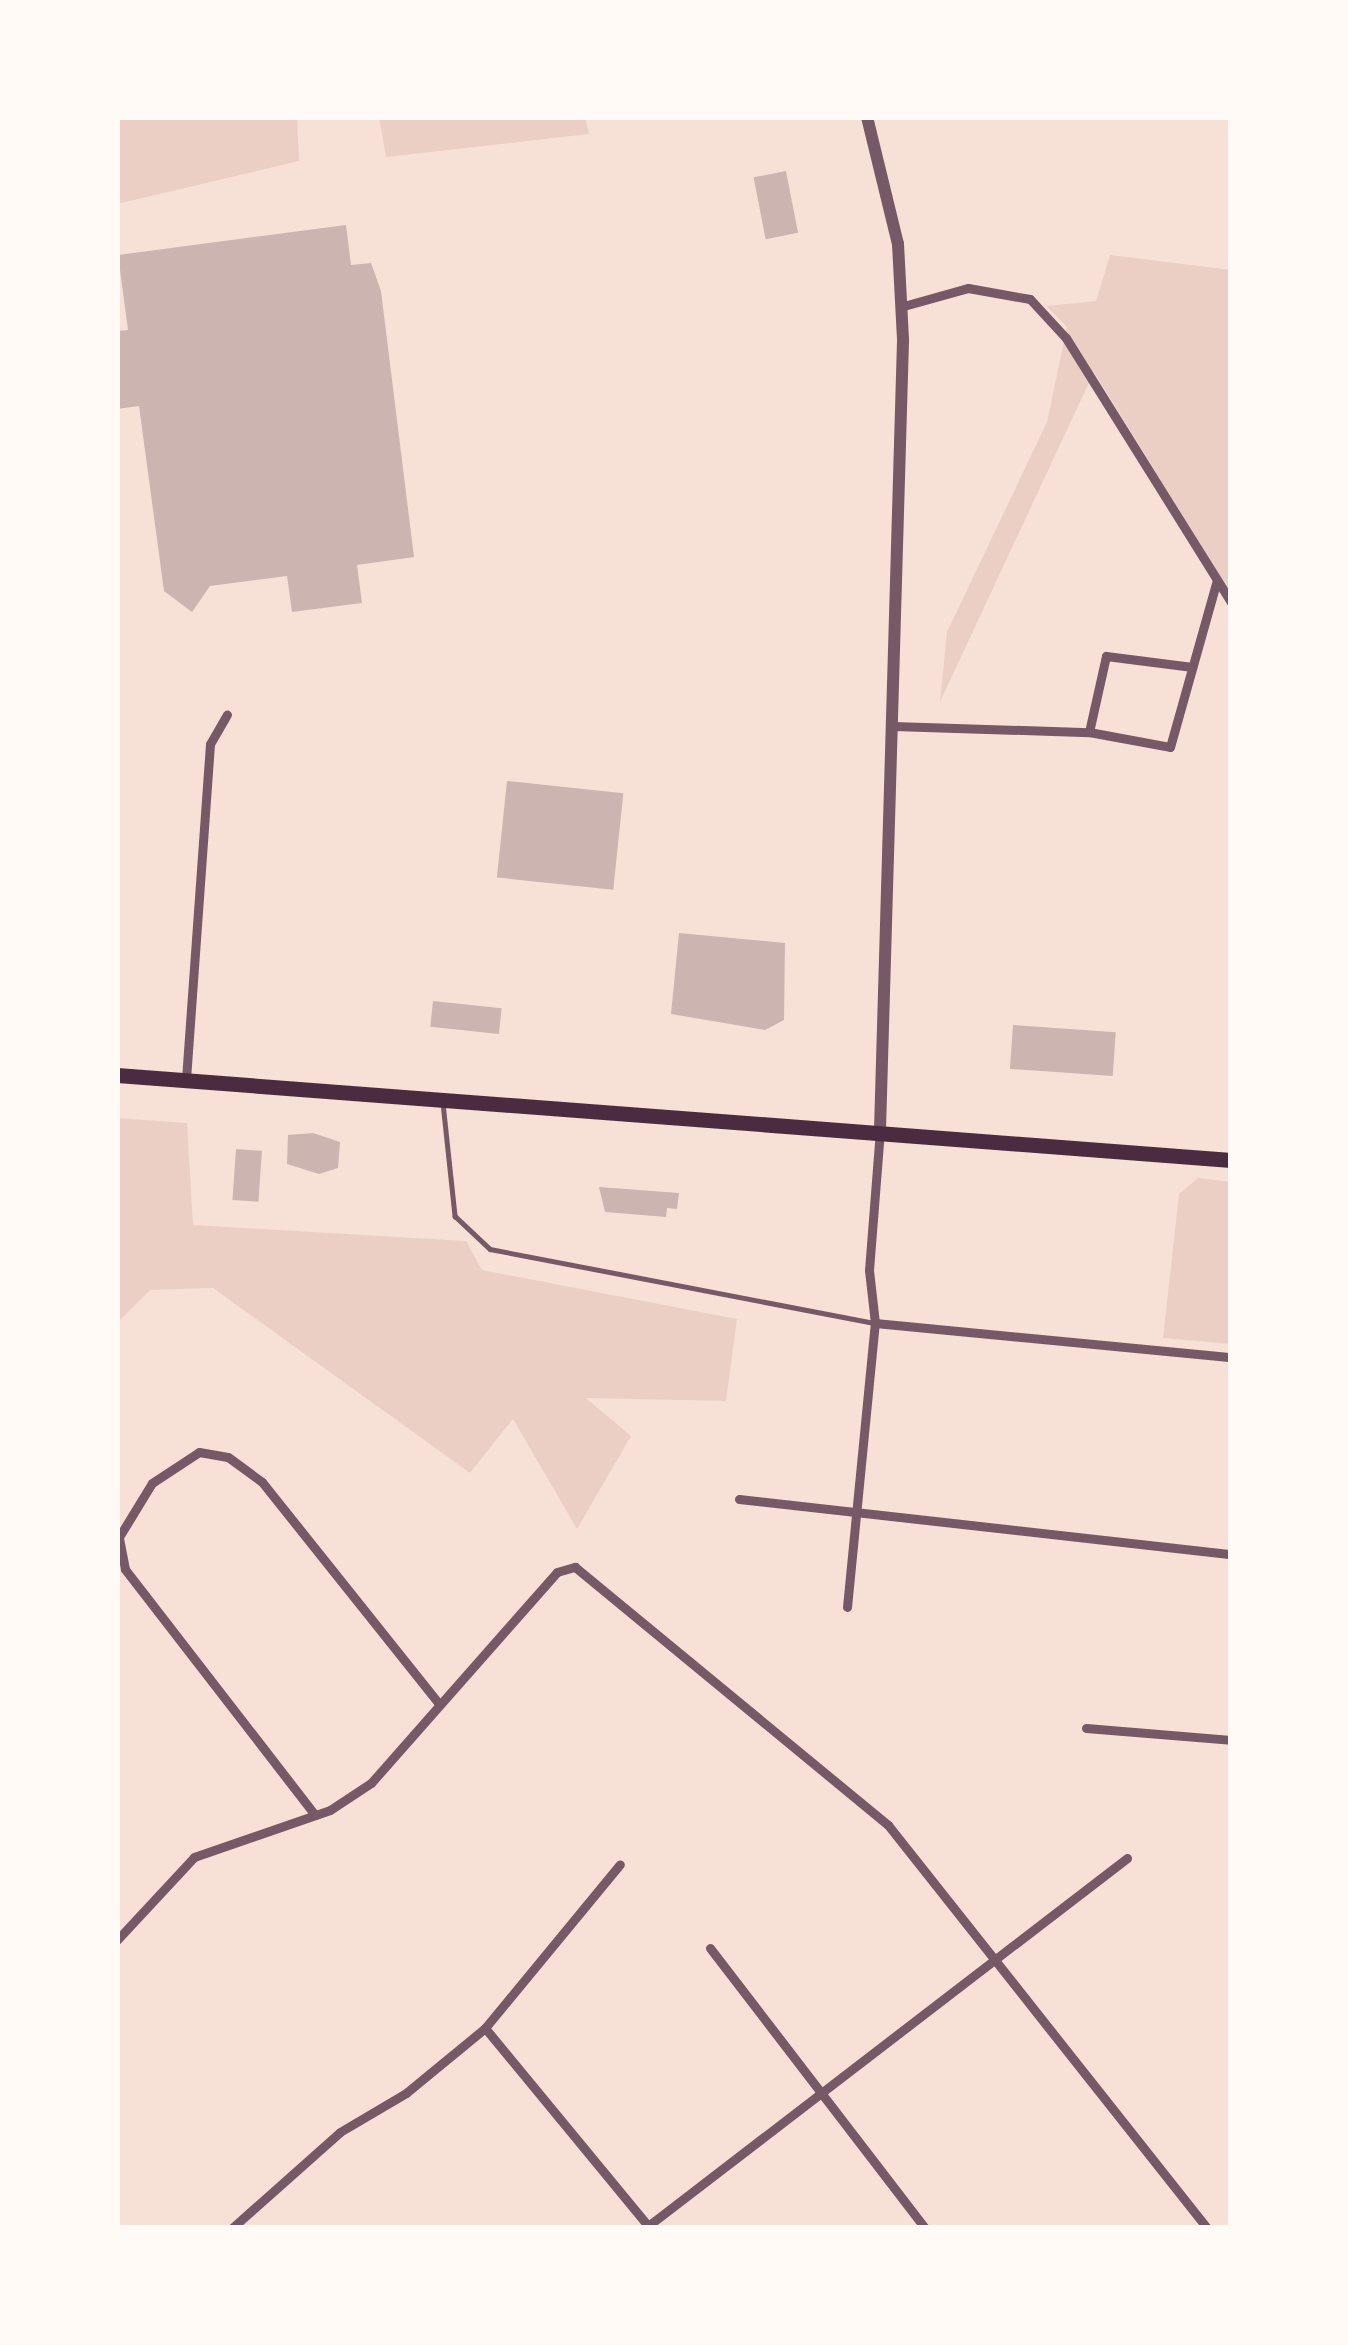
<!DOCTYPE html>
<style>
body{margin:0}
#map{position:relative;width:1348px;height:2345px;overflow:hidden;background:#f7e1d7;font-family:"DejaVu Sans",sans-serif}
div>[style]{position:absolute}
.green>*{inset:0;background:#ebcfc5}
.building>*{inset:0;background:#ccb4b1;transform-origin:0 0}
.service>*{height:4.5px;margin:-2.25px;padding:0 2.25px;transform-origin:2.25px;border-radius:2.25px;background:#755966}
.minor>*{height:9px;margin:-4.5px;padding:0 4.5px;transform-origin:4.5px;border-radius:4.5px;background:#755966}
.tertiary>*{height:12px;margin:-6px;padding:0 6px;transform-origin:6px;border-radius:6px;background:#755966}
.primary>*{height:15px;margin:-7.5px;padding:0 7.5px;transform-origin:7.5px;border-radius:7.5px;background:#4a2c40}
span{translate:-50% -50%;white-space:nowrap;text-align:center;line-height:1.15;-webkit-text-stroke:12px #fffaf5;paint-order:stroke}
.frame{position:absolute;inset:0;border:120px solid #fffaf5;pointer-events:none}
</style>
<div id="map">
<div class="green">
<i style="clip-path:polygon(117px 117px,297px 117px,299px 161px,117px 204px)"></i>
<i style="clip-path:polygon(379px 117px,585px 117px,589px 134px,386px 157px)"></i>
<i style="clip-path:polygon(1110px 255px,1231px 270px,1231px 594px,1094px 372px,940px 702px,947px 632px,1047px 422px,1067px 327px,1046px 306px,1096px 301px)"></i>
<i style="clip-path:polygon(117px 1118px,187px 1123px,193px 1225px,466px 1241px,482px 1270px,737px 1319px,726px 1401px,586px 1398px,631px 1436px,577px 1529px,513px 1419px,470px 1473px,213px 1288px,150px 1290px,117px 1323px)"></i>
<i style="clip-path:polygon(1198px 1178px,1231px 1182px,1231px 1344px,1163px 1338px,1179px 1194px)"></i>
</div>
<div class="building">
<i style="left:786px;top:171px;width:63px;height:33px;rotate:79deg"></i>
<i style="clip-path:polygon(346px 225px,351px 265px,371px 263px,381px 291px,414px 557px,357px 565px,362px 603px,292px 612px,287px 576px,210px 586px,192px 612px,164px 591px,139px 406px,117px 409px,117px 331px,128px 330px,118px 255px)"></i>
<i style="left:507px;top:781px;width:117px;height:97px;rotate:6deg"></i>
<i style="clip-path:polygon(679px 933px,785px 943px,784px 1020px,765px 1030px,671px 1014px)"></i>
<i style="left:433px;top:1001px;width:69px;height:26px;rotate:6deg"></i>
<i style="left:1013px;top:1025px;width:103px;height:44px;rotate:4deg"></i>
<i style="clip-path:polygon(313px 1133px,340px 1142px,338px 1168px,319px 1174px,287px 1164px,288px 1135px)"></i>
<i style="left:236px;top:1149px;width:26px;height:51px;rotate:4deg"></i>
<i style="clip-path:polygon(599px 1187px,679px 1193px,677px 1209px,667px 1208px,666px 1217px,605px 1212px)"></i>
</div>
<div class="service">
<i style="left:443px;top:1103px;width:114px;rotate:83.9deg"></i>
<i style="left:455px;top:1216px;width:48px;rotate:43.3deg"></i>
<i style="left:490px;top:1249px;width:391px;rotate:10.9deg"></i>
</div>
<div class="minor">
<i style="left:900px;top:307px;width:71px;rotate:-15.6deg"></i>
<i style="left:968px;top:288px;width:63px;rotate:10.1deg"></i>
<i style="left:1030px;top:299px;width:53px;rotate:47.3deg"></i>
<i style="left:1066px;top:338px;width:311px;rotate:58deg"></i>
<i style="left:893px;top:726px;width:196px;rotate:1.8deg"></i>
<i style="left:1089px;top:732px;width:82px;rotate:10.5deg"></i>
<i style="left:1170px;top:747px;width:173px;rotate:-74.3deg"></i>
<i style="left:1089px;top:732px;width:78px;rotate:-77.4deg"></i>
<i style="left:1106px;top:656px;width:87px;rotate:7.3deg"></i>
<i style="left:186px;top:1079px;width:336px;rotate:-85.9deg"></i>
<i style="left:210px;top:744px;width:34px;rotate:-60deg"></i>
<i style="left:875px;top:1323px;width:358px;rotate:5.5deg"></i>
<i style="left:739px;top:1499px;width:495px;rotate:6.4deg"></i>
<i style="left:847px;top:1607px;width:285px;rotate:-84.4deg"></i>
<i style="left:875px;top:1323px;width:53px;rotate:-96.5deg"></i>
<i style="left:869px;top:1270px;width:139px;rotate:-85.5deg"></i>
<i style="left:1086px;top:1728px;width:145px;rotate:4.7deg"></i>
<i style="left:315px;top:1815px;width:311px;rotate:-127.7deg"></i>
<i style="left:125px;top:1569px;width:33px;rotate:-101deg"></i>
<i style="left:119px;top:1537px;width:63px;rotate:-58.6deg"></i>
<i style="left:152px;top:1483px;width:56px;rotate:-33.4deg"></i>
<i style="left:199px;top:1452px;width:29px;rotate:10deg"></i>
<i style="left:228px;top:1457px;width:42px;rotate:36.3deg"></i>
<i style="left:262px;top:1482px;width:284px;rotate:51.4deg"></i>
<i style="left:117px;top:1940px;width:113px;rotate:-47.1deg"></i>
<i style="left:194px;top:1857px;width:144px;rotate:-19.1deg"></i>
<i style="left:330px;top:1810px;width:49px;rotate:-33.4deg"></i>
<i style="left:371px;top:1783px;width:281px;rotate:-48.6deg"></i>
<i style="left:557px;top:1572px;width:19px;rotate:-16deg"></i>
<i style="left:575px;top:1567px;width:406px;rotate:39.5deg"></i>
<i style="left:888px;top:1825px;width:514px;rotate:51.64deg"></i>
<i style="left:710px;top:1948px;width:353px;rotate:52.5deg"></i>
<i style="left:485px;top:2028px;width:258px;rotate:50.5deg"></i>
<i style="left:648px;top:2226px;width:604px;rotate:-37.53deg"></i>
<i style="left:232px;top:2228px;width:144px;rotate:-41.6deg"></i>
<i style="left:340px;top:2132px;width:77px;rotate:-30.6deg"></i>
<i style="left:406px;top:2093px;width:102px;rotate:-39.4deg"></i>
<i style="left:485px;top:2028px;width:212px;rotate:-50.5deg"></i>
</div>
<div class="tertiary">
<i style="left:867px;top:117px;width:131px;rotate:76.3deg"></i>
<i style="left:898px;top:244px;width:97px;rotate:87deg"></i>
<i style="left:903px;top:341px;width:790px;rotate:91.67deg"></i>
</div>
<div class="primary">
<i style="left:117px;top:1075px;width:1117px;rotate:4.36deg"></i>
</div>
<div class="frame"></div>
</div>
